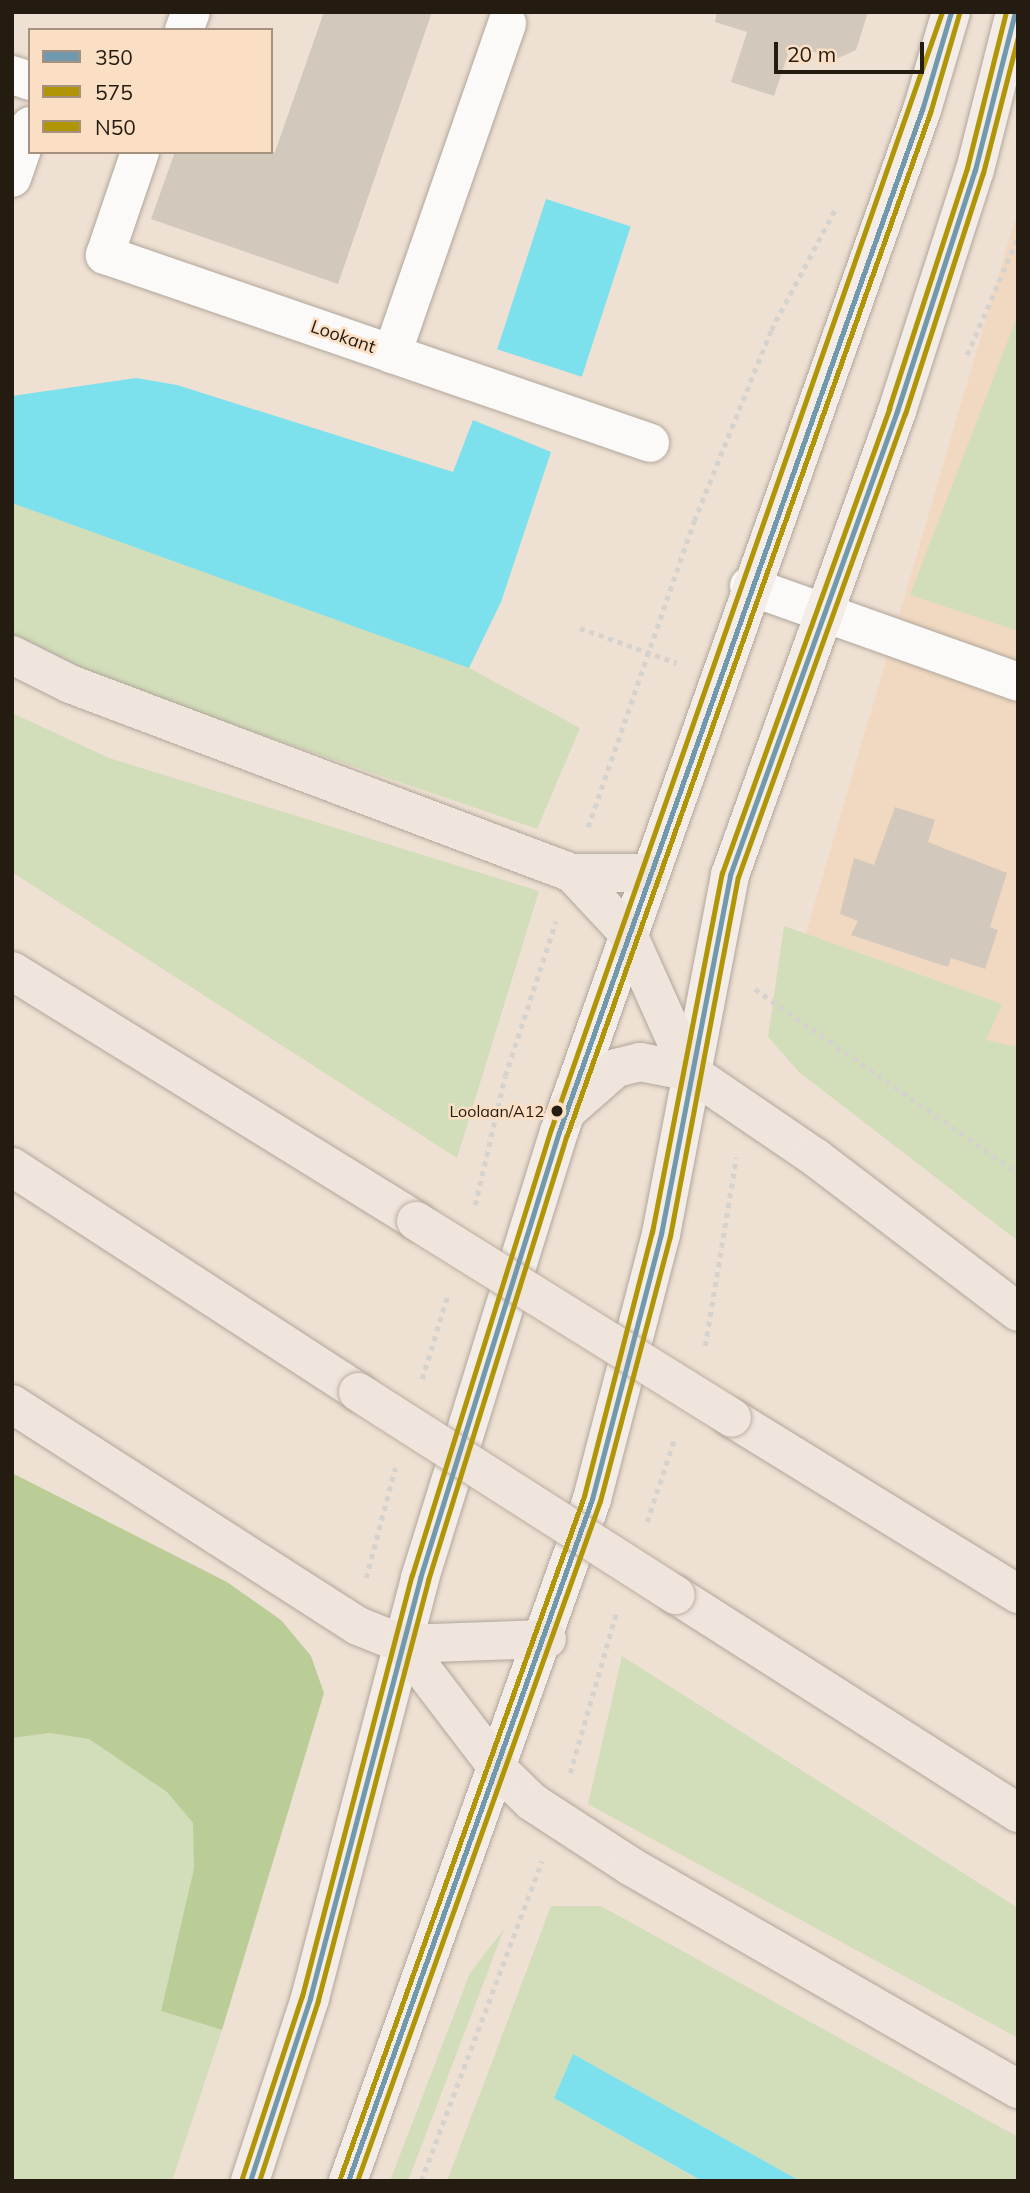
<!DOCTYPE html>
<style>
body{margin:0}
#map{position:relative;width:1030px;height:2193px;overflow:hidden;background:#eee0d2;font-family:Mulish,sans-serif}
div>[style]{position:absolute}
.built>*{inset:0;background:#f1d9c1}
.green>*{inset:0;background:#d2ddb9}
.forest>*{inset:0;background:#bacd97}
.water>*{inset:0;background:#7de0ed;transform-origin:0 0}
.building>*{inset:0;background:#d2c8bc}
.path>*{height:4.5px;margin-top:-2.25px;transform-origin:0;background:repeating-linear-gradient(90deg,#d6d2cd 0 5px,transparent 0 10px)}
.roads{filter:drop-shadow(0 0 2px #b0a69b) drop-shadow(0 0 2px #b0a69b)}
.minor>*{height:38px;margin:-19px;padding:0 19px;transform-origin:19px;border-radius:19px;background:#fcfaf8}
.major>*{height:38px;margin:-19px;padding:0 19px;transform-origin:19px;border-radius:19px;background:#f4ede7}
.highway>*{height:38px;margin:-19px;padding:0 19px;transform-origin:19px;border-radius:19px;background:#efe5dd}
.bridges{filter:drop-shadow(0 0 2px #bdaea1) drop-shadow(0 0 2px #bdaea1)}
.highway-bridge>*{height:38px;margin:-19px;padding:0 19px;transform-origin:19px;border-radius:19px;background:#efe5dd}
.bus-1>*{height:5px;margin:-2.5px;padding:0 2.5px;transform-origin:2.5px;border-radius:2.5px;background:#7099ae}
.bus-2>*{height:5px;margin:-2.5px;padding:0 2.5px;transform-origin:2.5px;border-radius:2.5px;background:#b09606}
.bus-3>*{height:5px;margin:-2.5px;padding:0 2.5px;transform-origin:2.5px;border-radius:2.5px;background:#b09606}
.dots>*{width:19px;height:19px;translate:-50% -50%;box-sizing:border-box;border:4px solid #fbdfc5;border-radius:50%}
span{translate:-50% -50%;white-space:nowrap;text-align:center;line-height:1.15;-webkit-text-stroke:5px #fbdfc5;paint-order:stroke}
.bus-label{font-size:16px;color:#241b11}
.right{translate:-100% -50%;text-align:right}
.street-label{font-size:18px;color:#241b11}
.frame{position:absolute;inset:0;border:14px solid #241b11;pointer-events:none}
.legend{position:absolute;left:28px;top:28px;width:245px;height:126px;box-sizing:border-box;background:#fbdfc5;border:2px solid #a5917d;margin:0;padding:9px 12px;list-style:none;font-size:21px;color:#241b11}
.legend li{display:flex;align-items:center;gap:14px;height:35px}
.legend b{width:35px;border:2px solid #a5917d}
.scale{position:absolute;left:774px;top:42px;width:150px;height:32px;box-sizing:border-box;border:4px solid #241b11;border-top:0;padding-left:9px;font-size:21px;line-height:24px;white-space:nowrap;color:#241b11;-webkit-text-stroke:5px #fbdfc5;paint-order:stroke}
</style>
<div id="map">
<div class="built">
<i style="clip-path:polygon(1018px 209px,1018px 1146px,790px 988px)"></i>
</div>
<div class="green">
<i style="clip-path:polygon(1018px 314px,1018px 631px,910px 595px)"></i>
<i style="clip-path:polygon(12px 503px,469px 668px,580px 728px,537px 829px,113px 684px,12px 641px)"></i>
<i style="clip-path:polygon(12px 713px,109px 758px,539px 891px,457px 1158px,12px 872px)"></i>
<i style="clip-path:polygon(784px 926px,1002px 1004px,986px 1040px,1018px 1047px,1018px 1241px,799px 1072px,768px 1037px)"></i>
<i style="clip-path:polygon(622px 1656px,1018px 1908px,1018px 2038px,588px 1804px)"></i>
<i style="clip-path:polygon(50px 1733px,89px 1738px,167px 1792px,194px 1823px,194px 1868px,161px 2011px,222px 2030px,172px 2181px,12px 2181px,12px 1738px)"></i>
<i style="clip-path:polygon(551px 1906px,601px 1906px,1018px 2137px,1018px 2181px,800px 2181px,573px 2054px,554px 2098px,701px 2181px,447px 2181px)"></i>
<i style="clip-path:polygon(504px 1929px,408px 2181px,390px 2181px,470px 1973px)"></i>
</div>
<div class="forest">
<i style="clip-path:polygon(12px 1473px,227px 1582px,281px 1620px,311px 1656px,324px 1693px,222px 2030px,161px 2011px,194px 1868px,193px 1823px,167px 1792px,89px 1739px,50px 1733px,12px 1738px)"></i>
</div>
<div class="water">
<i style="left:546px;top:199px;width:89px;height:158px;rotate:18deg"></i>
<i style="clip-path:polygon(136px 378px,177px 385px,453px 472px,473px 420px,551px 452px,501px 602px,469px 668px,12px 503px,12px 396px)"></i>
<i style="clip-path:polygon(573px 2054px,800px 2181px,702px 2181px,554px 2098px)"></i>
</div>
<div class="building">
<i style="clip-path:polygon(324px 12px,432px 12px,338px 284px,151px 219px,175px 152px,275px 152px)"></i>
<i style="clip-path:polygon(717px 12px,868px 12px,856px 50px,836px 59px,791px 45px,774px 96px,731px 82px,747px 32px,715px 22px)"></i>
<i style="clip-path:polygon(895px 807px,935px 820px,928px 842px,1007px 873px,990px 927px,998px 930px,985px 969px,951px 958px,948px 967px,851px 935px,858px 921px,840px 914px,854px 858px,874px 865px)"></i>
</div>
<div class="path">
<i style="left:967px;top:355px;width:129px;rotate:-66.6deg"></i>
<i style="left:580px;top:628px;width:103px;rotate:19.8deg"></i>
<i style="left:588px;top:827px;width:324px;rotate:-70.9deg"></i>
<i style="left:694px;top:521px;width:206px;rotate:-68deg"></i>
<i style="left:771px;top:330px;width:140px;rotate:-62deg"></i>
<i style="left:755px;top:989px;width:321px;rotate:35deg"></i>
<i style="left:475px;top:1205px;width:132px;rotate:-76.9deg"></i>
<i style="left:505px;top:1076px;width:163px;rotate:-71.8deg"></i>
<i style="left:705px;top:1346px;width:191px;rotate:-80.6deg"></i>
<i style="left:422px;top:1379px;width:89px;rotate:-73deg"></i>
<i style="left:647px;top:1522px;width:89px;rotate:-71.8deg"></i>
<i style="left:366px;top:1578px;width:114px;rotate:-75.2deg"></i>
<i style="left:570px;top:1773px;width:170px;rotate:-73.9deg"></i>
<i style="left:421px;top:2181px;width:342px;rotate:-69.3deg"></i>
</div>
<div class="roads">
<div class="minor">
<i style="left:184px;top:30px;width:19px;rotate:-69deg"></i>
<i style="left:12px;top:75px;width:19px;rotate:18deg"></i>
<i style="left:140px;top:152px;width:109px;rotate:108.8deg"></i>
<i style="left:105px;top:255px;width:304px;rotate:19deg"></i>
<i style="left:392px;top:354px;width:350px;rotate:-70.8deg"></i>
<i style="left:12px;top:178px;width:55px;rotate:-70.9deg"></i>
<i style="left:392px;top:354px;width:273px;rotate:19deg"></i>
<i style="left:749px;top:586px;width:286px;rotate:19.6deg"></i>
</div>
<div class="major">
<i style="left:250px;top:2181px;width:193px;rotate:-71.8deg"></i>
<i style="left:310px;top:1998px;width:434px;rotate:-75.3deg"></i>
<i style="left:420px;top:1578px;width:467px;rotate:-72.7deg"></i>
<i style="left:559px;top:1132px;width:1085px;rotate:-70.45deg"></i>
<i style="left:922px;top:110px;width:102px;rotate:-73.5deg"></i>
<i style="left:348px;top:2181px;width:724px;rotate:-70.31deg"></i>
<i style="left:592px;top:1499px;width:274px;rotate:-75.4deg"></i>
<i style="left:661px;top:1234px;width:366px;rotate:-79.1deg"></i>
<i style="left:730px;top:875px;width:493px;rotate:-70.2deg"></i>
<i style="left:897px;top:411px;width:253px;rotate:-72.1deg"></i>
<i style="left:975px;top:170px;width:163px;rotate:-75.8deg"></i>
</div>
<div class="highway">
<i style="left:12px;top:655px;width:65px;rotate:26.6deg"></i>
<i style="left:70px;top:684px;width:536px;rotate:20.63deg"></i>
<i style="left:572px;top:873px;width:81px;rotate:47deg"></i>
<i style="left:627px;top:932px;width:154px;rotate:65.8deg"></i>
<i style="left:572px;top:873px;width:75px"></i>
<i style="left:12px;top:971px;width:475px;rotate:31.7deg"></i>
<i style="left:566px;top:1112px;width:67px;rotate:-41.3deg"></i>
<i style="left:616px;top:1068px;width:25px;rotate:-14deg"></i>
<i style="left:640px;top:1062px;width:51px;rotate:11.3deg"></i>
<i style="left:690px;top:1072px;width:153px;rotate:34.3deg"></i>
<i style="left:816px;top:1158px;width:254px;rotate:37.3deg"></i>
<i style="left:12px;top:1167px;width:413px;rotate:33deg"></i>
<i style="left:12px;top:1404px;width:411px;rotate:32.7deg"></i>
<i style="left:358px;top:1626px;width:48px;rotate:21.8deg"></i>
<i style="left:403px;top:1644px;width:144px;rotate:-2deg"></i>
<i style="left:732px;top:1418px;width:336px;rotate:31.6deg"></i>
<i style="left:676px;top:1595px;width:406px;rotate:32.5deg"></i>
<i style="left:403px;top:1644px;width:160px;rotate:52.6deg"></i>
<i style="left:500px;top:1771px;width:45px;rotate:44.1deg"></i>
<i style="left:532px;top:1802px;width:117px;rotate:33.1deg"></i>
<i style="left:630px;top:1866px;width:448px;rotate:29.9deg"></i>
</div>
</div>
<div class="bridges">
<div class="highway-bridge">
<i style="left:416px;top:1221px;width:372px;rotate:31.9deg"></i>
<i style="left:358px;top:1392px;width:377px;rotate:32.6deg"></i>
</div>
</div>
<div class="bus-1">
<i style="left:250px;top:2181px;width:193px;rotate:-71.8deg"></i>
<i style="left:310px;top:1998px;width:434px;rotate:-75.3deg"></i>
<i style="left:420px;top:1578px;width:467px;rotate:-72.7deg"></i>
<i style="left:559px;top:1132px;width:1085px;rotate:-70.45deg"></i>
<i style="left:922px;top:110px;width:102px;rotate:-73.5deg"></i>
<i style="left:348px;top:2181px;width:724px;rotate:-70.31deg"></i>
<i style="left:592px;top:1499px;width:274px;rotate:-75.4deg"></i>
<i style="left:661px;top:1234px;width:366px;rotate:-79.1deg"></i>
<i style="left:730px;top:875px;width:493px;rotate:-70.2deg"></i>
<i style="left:897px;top:411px;width:253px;rotate:-72.1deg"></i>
<i style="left:975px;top:170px;width:163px;rotate:-75.8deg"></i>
</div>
<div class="bus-2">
<i style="left:259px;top:2181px;width:190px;rotate:-71.9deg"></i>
<i style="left:318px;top:2000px;width:434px;rotate:-75.3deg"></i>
<i style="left:428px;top:1580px;width:466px;rotate:-72.7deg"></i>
<i style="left:567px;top:1135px;width:1085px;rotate:-70.45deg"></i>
<i style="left:930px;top:113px;width:103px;rotate:-73.7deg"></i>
<i style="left:357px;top:2181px;width:722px;rotate:-70.34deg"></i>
<i style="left:600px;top:1501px;width:274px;rotate:-75.2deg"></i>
<i style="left:670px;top:1236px;width:365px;rotate:-79.3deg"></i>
<i style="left:738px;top:877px;width:492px;rotate:-70.2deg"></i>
<i style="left:905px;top:414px;width:253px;rotate:-72.1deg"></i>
<i style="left:983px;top:173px;width:140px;rotate:-75.6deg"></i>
</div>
<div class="bus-3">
<i style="left:242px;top:2178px;width:192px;rotate:-71.8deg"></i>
<i style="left:302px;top:1996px;width:435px;rotate:-75.4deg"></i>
<i style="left:412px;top:1575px;width:467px;rotate:-72.7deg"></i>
<i style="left:551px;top:1129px;width:1183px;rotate:-70.71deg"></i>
<i style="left:340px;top:2178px;width:724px;rotate:-70.31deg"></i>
<i style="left:584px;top:1496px;width:273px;rotate:-75.6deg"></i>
<i style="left:652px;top:1232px;width:366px;rotate:-79deg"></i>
<i style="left:722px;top:873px;width:494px;rotate:-70.2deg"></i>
<i style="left:889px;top:408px;width:252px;rotate:-72deg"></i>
<i style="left:967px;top:168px;width:161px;rotate:-76deg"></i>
</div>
<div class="dots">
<i style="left:557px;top:1111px;background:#241b11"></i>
</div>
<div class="bus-label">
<span class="right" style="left:544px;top:1111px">Loolaan/A12</span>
</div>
<div class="street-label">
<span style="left:343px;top:337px;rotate:19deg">Lookant</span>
</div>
<div class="frame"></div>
<ul class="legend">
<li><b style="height:9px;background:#7099ae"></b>350</li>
<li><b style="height:9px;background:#b09606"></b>575</li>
<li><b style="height:9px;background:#b09606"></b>N50</li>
</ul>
<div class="scale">20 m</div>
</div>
